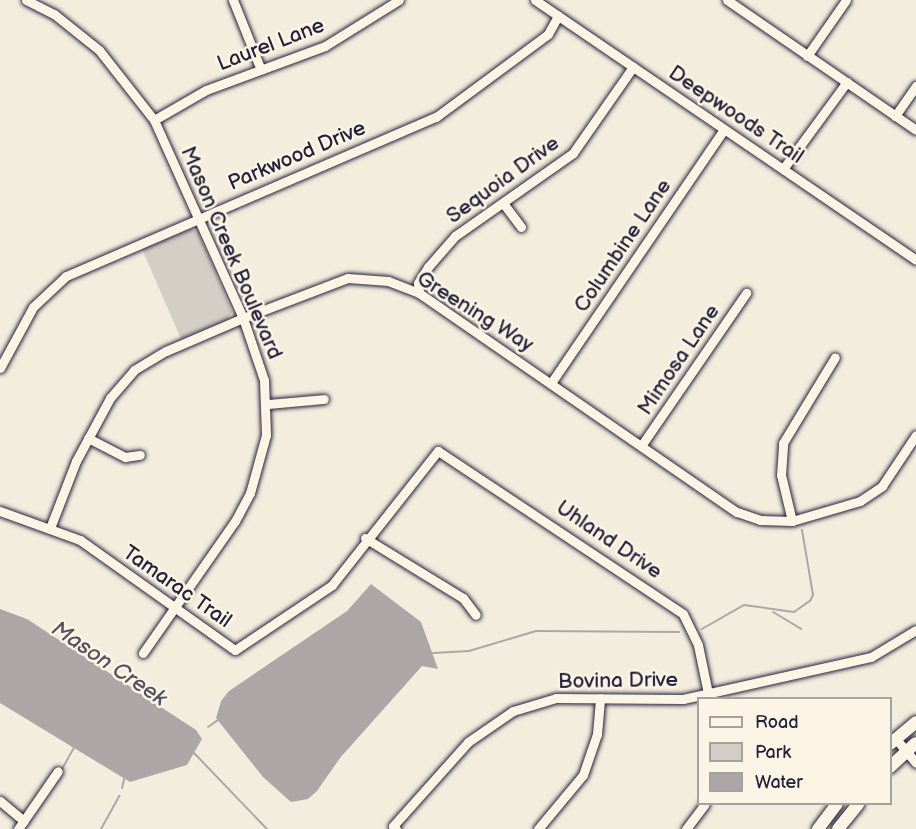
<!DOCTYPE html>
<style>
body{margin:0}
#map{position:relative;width:916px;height:829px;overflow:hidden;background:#f3edde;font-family:"Balsamiq Sans",sans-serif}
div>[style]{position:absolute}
.green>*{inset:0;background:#d4cfc6}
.water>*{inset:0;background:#aca7a6}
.stream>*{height:2px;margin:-1px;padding:0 1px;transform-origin:1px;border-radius:1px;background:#aca7a6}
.roads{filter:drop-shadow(0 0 2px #22223b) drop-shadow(0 0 2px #22223b)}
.street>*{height:9px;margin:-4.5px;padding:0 4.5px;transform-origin:4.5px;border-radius:4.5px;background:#fcf5e5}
.secondary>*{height:12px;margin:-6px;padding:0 6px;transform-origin:6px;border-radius:6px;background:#fcf5e5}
span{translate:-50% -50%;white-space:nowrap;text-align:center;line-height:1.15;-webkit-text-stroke:5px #fcf5e5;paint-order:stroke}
.street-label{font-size:21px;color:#22223b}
.water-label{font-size:22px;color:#525160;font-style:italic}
.legend{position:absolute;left:697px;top:697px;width:195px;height:108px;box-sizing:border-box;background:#fcf5e5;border:2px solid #a5a1a1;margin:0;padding:8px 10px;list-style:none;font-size:18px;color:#22223b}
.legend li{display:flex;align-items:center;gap:12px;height:30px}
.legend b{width:30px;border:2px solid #a5a1a1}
</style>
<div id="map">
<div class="green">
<i style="clip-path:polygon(190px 229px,198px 232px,232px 312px,227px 320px,181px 339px,142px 249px)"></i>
</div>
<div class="water">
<i style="clip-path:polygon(371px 584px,421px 622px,438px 669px,422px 666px,340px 758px,317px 791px,308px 799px,291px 802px,263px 777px,216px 718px,221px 701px,229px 691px,347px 611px)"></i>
<i style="clip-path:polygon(0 609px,27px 619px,196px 730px,202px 739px,187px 765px,130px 782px,0 703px)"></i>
</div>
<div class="stream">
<i style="left:773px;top:612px;width:33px;rotate:31deg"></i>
<i style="left:702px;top:629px;width:48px;rotate:-29.7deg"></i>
<i style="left:744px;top:605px;width:50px;rotate:8deg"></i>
<i style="left:794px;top:612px;width:19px;rotate:-35deg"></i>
<i style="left:810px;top:601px;width:7px;rotate:-63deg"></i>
<i style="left:813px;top:595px;width:66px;rotate:-99.6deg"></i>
<i style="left:433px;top:653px;width:36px;rotate:-3deg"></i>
<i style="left:469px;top:651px;width:70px;rotate:-16.6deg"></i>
<i style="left:536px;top:631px;width:143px;rotate:0.4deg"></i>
<i style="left:208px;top:727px;width:12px;rotate:-35deg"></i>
<i style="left:194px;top:753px;width:105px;rotate:46.2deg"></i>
<i style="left:61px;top:771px;width:31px;rotate:-61deg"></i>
<i style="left:122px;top:788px;width:12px;rotate:-76deg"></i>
<i style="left:101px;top:829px;width:38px;rotate:-61deg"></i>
</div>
<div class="roads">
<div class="street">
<i style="left:26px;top:0;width:31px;rotate:27deg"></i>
<i style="left:54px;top:14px;width:58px;rotate:38.7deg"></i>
<i style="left:99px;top:50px;width:89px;rotate:51.8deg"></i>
<i style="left:154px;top:120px;width:217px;rotate:65.8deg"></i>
<i style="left:243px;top:318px;width:65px;rotate:71.3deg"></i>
<i style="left:264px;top:380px;width:55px;rotate:87.9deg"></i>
<i style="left:266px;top:435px;width:60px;rotate:105.4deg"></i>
<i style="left:250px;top:493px;width:32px;rotate:118deg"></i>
<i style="left:235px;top:521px;width:161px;rotate:124.9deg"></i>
<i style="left:233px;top:0;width:75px;rotate:68.2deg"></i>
<i style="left:535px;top:0;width:461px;rotate:34.3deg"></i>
<i style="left:727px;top:0;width:229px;rotate:34.5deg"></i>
<i style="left:807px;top:56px;width:68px;rotate:-55.1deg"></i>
<i style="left:895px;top:116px;width:37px;rotate:-55deg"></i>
<i style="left:154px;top:120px;width:60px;rotate:-30deg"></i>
<i style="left:206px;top:90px;width:127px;rotate:-20.3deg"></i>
<i style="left:325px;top:46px;width:87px;rotate:-31.9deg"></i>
<i style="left:783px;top:169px;width:108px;rotate:-53.7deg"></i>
<i style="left:503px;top:203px;width:30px;rotate:53deg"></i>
<i style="left:419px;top:293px;width:10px;rotate:-96deg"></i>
<i style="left:418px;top:283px;width:19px;rotate:-58deg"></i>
<i style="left:428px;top:267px;width:41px;rotate:-48.9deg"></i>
<i style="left:455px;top:236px;width:144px;rotate:-35.1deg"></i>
<i style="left:573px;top:153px;width:105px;rotate:-55.1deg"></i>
<i style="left:0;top:368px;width:69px;rotate:-61.6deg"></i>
<i style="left:33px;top:307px;width:45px;rotate:-43.2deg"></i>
<i style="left:66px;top:276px;width:403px;rotate:-23.3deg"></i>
<i style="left:436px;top:117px;width:139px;rotate:-36.5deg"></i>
<i style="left:548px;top:34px;width:21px;rotate:-61deg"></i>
<i style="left:551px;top:383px;width:307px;rotate:-55.7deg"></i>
<i style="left:267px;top:404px;width:57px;rotate:-5deg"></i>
<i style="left:88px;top:438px;width:42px;rotate:27.2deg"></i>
<i style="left:125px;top:457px;width:15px;rotate:-8deg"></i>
<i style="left:641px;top:446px;width:186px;rotate:-55.5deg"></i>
<i style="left:0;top:511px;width:85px;rotate:19.9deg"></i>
<i style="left:80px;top:540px;width:190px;rotate:35.4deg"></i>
<i style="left:235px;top:650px;width:117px;rotate:-33.8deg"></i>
<i style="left:332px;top:585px;width:171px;rotate:-51.7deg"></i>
<i style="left:438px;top:451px;width:294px;rotate:33.6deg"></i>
<i style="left:683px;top:614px;width:34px;rotate:64deg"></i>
<i style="left:698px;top:645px;width:54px;rotate:78.3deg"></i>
<i style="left:792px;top:521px;width:47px;rotate:-103.4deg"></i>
<i style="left:781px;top:475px;width:32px;rotate:-86deg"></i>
<i style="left:783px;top:443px;width:100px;rotate:-58.8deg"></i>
<i style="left:50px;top:528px;width:72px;rotate:-68.8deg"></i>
<i style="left:76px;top:461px;width:72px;rotate:-61.6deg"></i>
<i style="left:110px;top:398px;width:37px;rotate:-49deg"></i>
<i style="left:134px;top:370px;width:37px;rotate:-31deg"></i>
<i style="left:166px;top:351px;width:84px;rotate:-23.2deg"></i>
<i style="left:243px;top:318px;width:112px;rotate:-20.9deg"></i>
<i style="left:348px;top:278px;width:40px;rotate:4.3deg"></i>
<i style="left:388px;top:281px;width:33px;rotate:21deg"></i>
<i style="left:419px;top:293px;width:386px;rotate:34.6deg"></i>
<i style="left:737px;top:512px;width:24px;rotate:19deg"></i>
<i style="left:760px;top:520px;width:32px;rotate:2deg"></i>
<i style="left:792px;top:521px;width:71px;rotate:-16.4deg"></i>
<i style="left:860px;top:501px;width:27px;rotate:-34deg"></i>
<i style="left:882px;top:486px;width:61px;rotate:-56.3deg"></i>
<i style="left:365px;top:538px;width:115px;rotate:31.5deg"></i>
<i style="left:463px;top:598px;width:21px;rotate:53deg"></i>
<i style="left:896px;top:739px;width:31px;rotate:50deg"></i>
<i style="left:0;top:801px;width:31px;rotate:40deg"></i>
<i style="left:18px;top:829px;width:70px;rotate:-55.4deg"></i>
<i style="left:396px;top:829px;width:4px;rotate:-135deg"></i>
<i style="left:393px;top:826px;width:113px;rotate:-48.2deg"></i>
<i style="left:468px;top:742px;width:55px;rotate:-34.6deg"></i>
<i style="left:513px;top:711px;width:45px;rotate:-16.8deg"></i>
<i style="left:556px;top:698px;width:127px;rotate:0.5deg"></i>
<i style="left:683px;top:699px;width:193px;rotate:-12.6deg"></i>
<i style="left:871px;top:657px;width:52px;rotate:-31deg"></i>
<i style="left:538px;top:829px;width:70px;rotate:-50.2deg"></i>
<i style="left:583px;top:775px;width:43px;rotate:-71.1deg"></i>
<i style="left:597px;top:734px;width:36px;rotate:-85deg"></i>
<i style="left:686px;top:829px;width:31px;rotate:-53deg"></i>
</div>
<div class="secondary">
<i style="left:890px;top:744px;width:34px;rotate:-40deg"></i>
<i style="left:890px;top:767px;width:35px;rotate:-43deg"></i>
<i style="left:818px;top:829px;width:31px;rotate:-53deg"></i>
<i style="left:838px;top:829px;width:32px;rotate:-51deg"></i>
</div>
</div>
<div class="street-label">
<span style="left:271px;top:45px;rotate:-21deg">Laurel Lane</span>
<span style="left:736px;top:115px;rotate:34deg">Deepwoods Trail</span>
<span style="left:297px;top:156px;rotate:-23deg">Parkwood Drive</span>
<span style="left:503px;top:180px;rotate:-36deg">Sequoia Drive</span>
<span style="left:623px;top:246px;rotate:-56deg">Columbine Lane</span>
<span style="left:231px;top:253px;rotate:67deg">Mason Creek Boulevard</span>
<span style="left:475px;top:312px;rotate:32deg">Greening Way</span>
<span style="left:679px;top:360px;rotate:-56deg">Mimosa Lane</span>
<span style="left:609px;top:540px;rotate:34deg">Uhland Drive</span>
<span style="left:177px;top:587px;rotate:35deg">Tamarac Trail</span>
<span style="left:618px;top:681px;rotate:-1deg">Bovina Drive</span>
</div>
<div class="water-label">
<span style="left:109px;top:664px;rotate:34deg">Mason Creek</span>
</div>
<ul class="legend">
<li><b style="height:8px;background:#fcf5e5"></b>Road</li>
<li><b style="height:16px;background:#d4cfc6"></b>Park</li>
<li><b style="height:16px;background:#aca7a6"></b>Water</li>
</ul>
</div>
